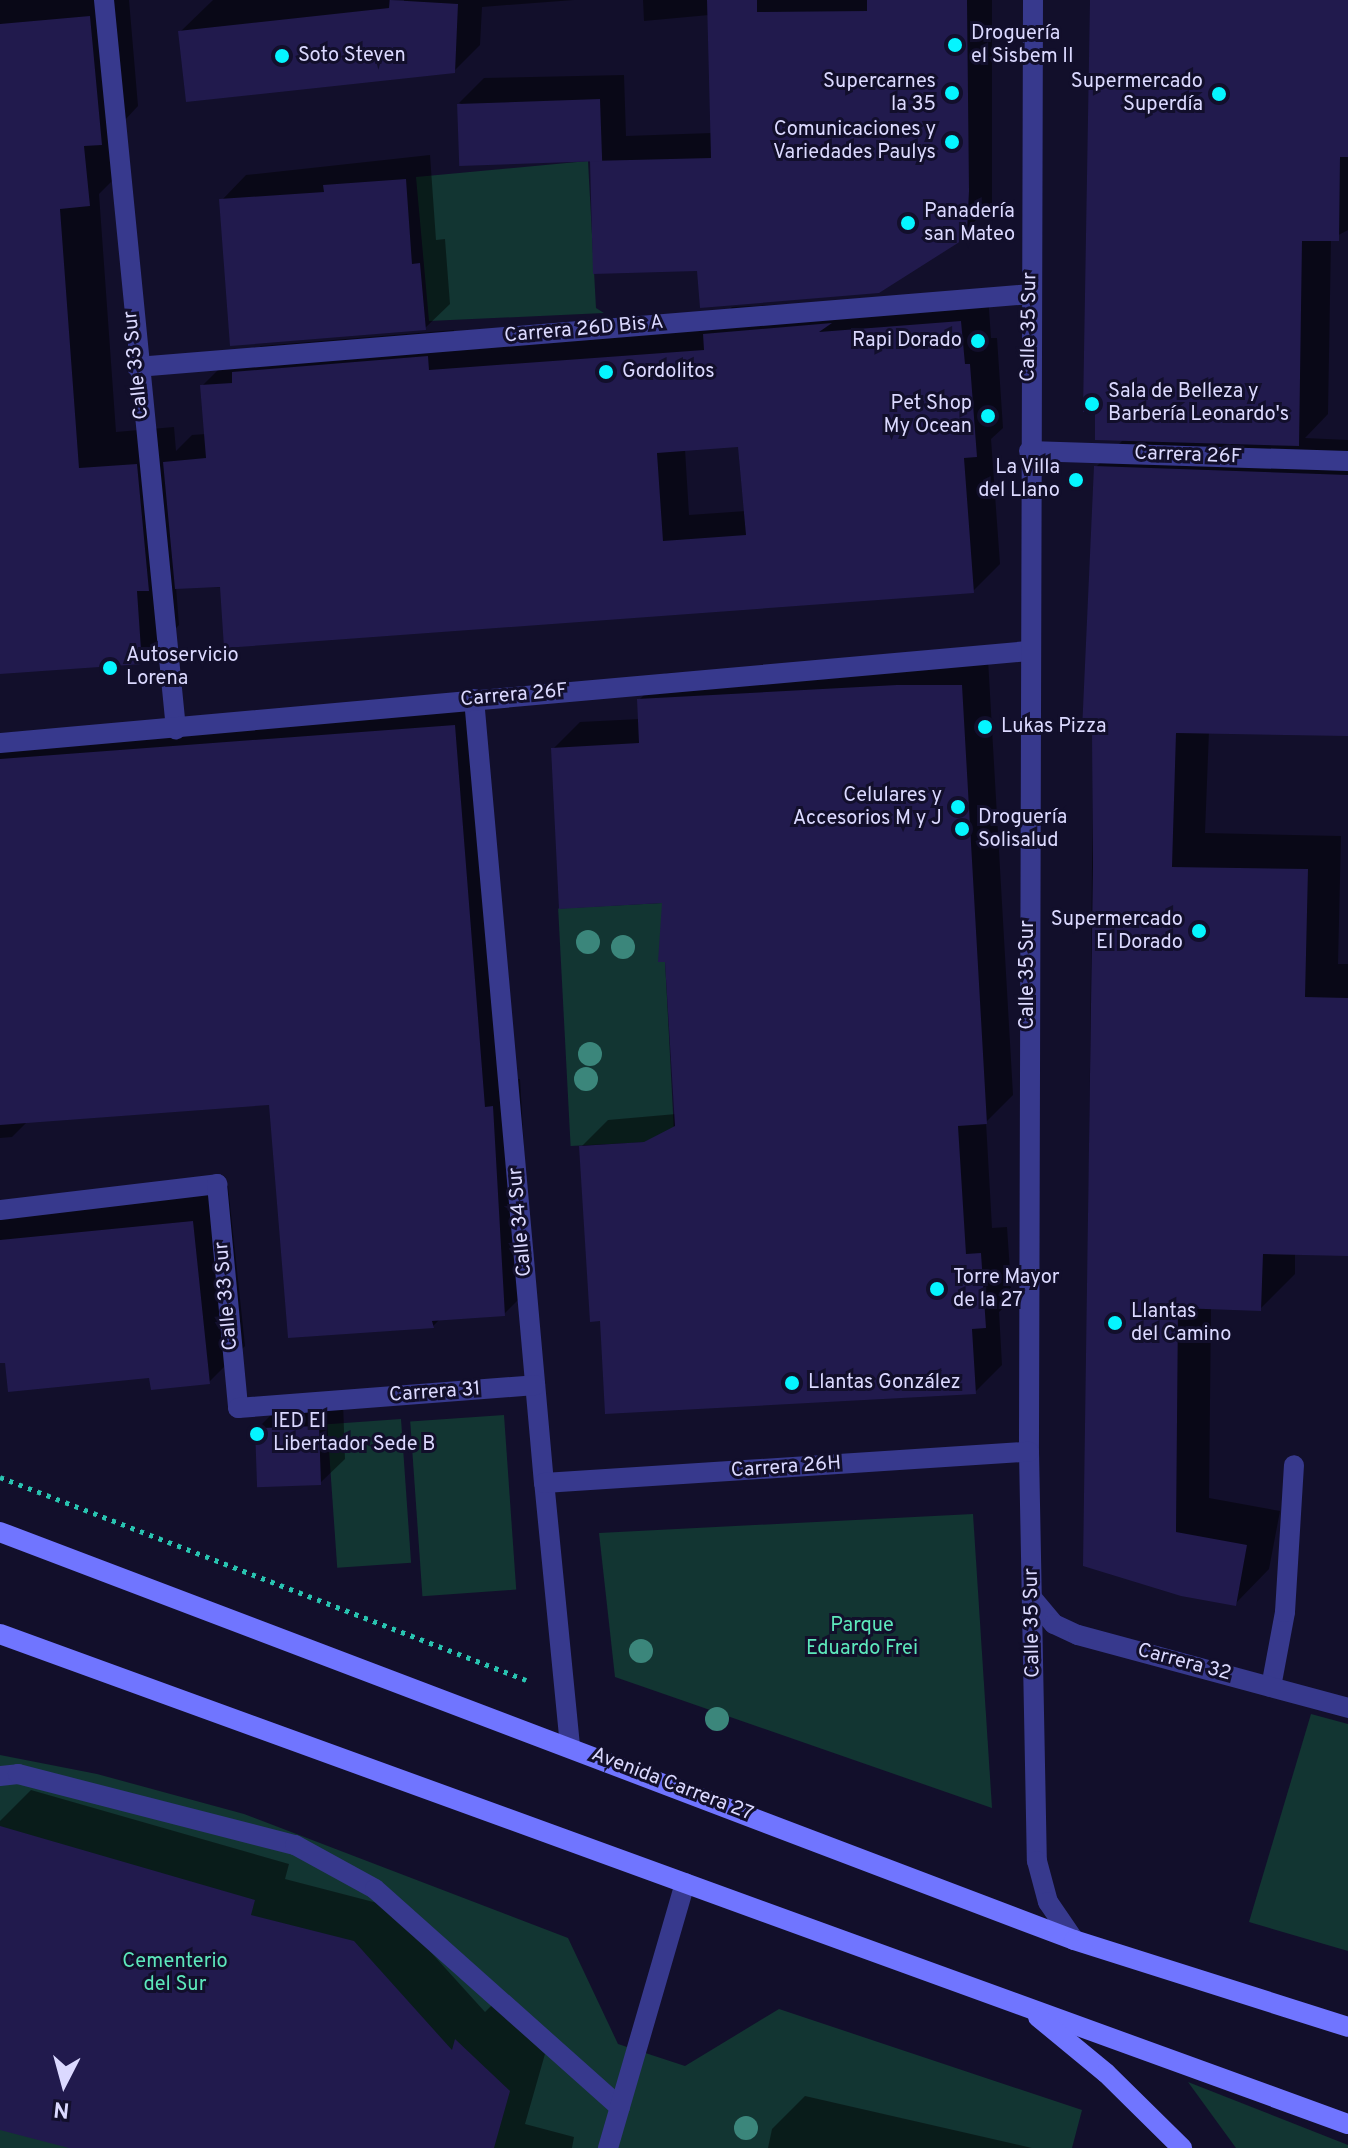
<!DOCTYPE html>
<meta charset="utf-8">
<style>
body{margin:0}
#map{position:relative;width:1348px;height:2148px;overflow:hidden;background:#120f2b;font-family:Overpass,sans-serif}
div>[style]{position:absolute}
.green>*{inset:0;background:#123532;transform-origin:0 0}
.shadow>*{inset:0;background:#0007}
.building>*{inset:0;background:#211a4d;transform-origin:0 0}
.path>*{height:5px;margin-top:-2.5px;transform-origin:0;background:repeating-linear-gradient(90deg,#29c4b1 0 4px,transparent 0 10px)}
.service>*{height:20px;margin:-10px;padding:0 10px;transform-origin:10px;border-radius:10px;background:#37398d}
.minor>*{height:20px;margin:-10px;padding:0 10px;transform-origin:10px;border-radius:10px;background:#37398d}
.tertiary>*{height:20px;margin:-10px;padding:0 10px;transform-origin:10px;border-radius:10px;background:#37398d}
.secondary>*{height:20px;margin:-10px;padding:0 10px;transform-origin:10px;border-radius:10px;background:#7075ff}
.trees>*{width:24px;height:24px;margin:-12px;border-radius:50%;background:#3b867b}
.dots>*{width:22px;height:22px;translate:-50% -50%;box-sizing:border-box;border:4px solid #120f2b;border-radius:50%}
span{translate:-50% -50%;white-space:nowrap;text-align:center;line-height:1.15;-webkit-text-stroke:6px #120f2b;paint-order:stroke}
.poi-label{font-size:20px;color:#dbd9ff}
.left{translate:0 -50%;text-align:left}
.right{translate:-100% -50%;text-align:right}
.street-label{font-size:20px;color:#dbd9ff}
.park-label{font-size:20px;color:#5de8bc}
.north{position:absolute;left:24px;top:2044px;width:80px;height:80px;-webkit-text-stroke:6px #120f2b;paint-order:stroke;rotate:186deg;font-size:22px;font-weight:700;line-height:32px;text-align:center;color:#dbd9ff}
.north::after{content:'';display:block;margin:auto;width:28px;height:36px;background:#dbd9ff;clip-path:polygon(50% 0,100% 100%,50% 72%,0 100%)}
</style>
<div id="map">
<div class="green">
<i style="clip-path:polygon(588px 161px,596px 308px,604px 313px,429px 321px,416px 177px)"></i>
<i style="left:662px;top:903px;width:238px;height:104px;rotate:87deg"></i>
<i style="left:504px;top:1415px;width:175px;height:94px;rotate:86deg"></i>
<i style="left:401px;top:1419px;width:144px;height:74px;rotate:86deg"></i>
<i style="clip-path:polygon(973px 1514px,992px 1808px,615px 1677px,599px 1533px)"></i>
<i style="clip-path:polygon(1311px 1714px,1348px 1724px,1348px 1951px,1249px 1922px)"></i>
<i style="clip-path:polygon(0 1755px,97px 1774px,244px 1814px,568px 1938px,618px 2044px,685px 2066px,779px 2009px,1082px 2110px,1072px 2148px,0 2148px)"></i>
<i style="clip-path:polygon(1188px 2082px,1348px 2145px,1348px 2148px,1236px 2148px)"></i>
</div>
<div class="shadow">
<i style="clip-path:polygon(evenodd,0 0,129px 0,138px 106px,123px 122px,127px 166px,99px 194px,116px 432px,174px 427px,176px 451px,192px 435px,206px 434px,202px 386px,229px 359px,250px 357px,261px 346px,454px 330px,455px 344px,714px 325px,732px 307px,988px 295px,991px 338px,997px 338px,1003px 428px,991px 439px,1000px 564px,973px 591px,176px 587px,179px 625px,142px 662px,0 673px,0 0,740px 445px,746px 511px,689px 515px,685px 449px,740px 445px)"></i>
<i style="clip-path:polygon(213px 0,389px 0,390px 27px,180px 32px)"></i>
<i style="clip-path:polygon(404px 0,574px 0,482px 7px,480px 45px,454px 71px,405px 76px)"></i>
<i style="clip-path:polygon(643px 0,992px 0,992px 204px,966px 230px,699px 269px,592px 162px,459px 103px,484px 78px,624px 75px,626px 136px,712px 133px,709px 15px,644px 21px)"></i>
<i style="clip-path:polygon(1092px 0,1348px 0,1348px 230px,1331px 239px,1328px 414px,1305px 438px,1348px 440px,1348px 734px,1209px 731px,1205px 833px,1341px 836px,1338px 964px,1348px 964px,1348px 1254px,1295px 1253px,1295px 1274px,1260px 1309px,1211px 1307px,1209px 1498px,1280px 1511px,1269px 1569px,1235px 1604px,1085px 1564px,1096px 467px,1124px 439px)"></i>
<i style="clip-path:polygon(430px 155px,436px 240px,445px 239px,450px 304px,425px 328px,222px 200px,246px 175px)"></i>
<i style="clip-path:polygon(988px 659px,1013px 1095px,986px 1122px,992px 1228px,1007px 1227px,1012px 1300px,999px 1312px,1002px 1365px,975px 1392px,581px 1147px,608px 1120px,676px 1114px,664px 901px,553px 749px,580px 722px,640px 719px,639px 700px,666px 673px)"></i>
<i style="clip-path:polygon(482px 698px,512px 1080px,520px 1079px,532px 1286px,504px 1314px,440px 1319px,433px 1326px,271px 1103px,28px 1121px,12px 1137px,0 1138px,0 733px)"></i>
<i style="clip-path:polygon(228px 1186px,245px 1346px,209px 1382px,0 1361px,0 1216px,32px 1205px)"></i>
<i style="clip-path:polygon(343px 1402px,345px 1459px,320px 1483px,257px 1429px,282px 1404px)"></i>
<i style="clip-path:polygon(31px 1790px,289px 1864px,285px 1879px,389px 1906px,485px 2012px,492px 2005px,545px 2054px,525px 2124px,574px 2137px,572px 2148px,77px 2148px,0 2128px,0 1821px)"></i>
<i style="clip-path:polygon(805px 2096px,1032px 2148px,768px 2148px,772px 2129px)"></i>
</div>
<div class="building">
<i style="clip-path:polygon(390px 0,458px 4px,455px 73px,186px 102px,178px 31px,389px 8px)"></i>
<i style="clip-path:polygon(707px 0,757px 0,757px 12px,867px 11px,867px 0,967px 0,969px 191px,967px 232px,961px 241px,879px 293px,700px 308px,697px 271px,593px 274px,590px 161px,711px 158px)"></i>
<i style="clip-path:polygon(1090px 0,1348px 0,1348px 157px,1340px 157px,1339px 241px,1302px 241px,1299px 446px,1095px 440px,1095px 412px,1083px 412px)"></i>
<i style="clip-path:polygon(90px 16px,102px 145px,84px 146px,90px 206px,60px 209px,79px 468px,137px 464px,149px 591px,137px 591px,142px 664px,0 674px,0 24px)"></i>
<i style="left:600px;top:99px;width:62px;height:143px;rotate:88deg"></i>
<i style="clip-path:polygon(406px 179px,412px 264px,420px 263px,426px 330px,230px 346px,219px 199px,324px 192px,323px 185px)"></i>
<i style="clip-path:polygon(evenodd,961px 321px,965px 364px,970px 364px,977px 457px,964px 458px,974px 593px,224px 648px,220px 587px,175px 589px,163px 462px,206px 458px,200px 385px,232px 383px,232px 372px,428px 356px,429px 370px,704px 350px,703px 334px,832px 323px,819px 332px,961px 321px,738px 447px,746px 535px,663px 541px,657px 453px,738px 447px)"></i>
<i style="clip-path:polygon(1094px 466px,1348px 475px,1348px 736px,1176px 733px,1172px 867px,1308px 869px,1305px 997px,1348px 998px,1348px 1256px,1263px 1254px,1261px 1311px,1178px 1308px,1176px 1532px,1247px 1545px,1236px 1606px,1181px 1596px,1083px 1566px,1093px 865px,1092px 731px,1082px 731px)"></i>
<i style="clip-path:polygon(897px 685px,962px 685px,987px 1124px,958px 1126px,966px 1254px,981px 1253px,986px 1328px,972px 1329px,976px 1394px,605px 1414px,600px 1321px,590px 1322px,579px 1146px,644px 1142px,675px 1126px,665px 962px,658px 962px,662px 903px,559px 909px,551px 748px,639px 743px,637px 699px)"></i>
<i style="clip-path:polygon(455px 725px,485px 1107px,493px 1106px,505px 1316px,432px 1321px,434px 1328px,288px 1338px,269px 1105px,0 1125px,0 759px)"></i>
<i style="clip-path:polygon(193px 1221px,210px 1384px,151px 1390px,149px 1378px,8px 1392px,5px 1363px,0 1363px,0 1240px)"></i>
<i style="left:319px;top:1426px;width:59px;height:64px;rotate:88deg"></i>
<i style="clip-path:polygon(0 1826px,255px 1900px,251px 1915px,354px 1941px,452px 2050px,455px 2039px,510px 2091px,494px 2148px,69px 2148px,0 2130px)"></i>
</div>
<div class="path">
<i style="left:0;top:1477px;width:564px;rotate:21.1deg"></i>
</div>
<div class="service">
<i style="left:1271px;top:1687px;width:76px;rotate:-79.4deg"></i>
<i style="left:1285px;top:1612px;width:147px;rotate:-86.5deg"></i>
<i style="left:0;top:1776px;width:18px;rotate:-6deg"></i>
<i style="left:18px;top:1774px;width:286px;rotate:14.4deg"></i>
<i style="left:295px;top:1845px;width:91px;rotate:28.8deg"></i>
<i style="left:375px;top:1889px;width:328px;rotate:41.7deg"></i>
<i style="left:608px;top:2148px;width:276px;rotate:-73.8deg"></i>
</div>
<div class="minor">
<i style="left:104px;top:0;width:733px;rotate:84.36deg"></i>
<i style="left:137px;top:367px;width:897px;rotate:-4.67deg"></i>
<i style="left:1029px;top:451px;width:319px;rotate:1.8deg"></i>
<i style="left:474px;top:699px;width:787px;rotate:84.9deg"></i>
<i style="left:0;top:743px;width:1032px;rotate:-5.11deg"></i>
<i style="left:0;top:1210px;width:219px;rotate:-6.8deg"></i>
<i style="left:217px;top:1184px;width:225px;rotate:84.6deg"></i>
<i style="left:238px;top:1408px;width:298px;rotate:-4.4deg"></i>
</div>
<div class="tertiary">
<i style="left:1033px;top:0;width:1452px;rotate:90.16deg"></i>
<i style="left:1029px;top:1452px;width:409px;rotate:88.9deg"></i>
<i style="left:1037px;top:1861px;width:42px;rotate:75deg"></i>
<i style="left:1048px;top:1902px;width:46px;rotate:55.6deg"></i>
<i style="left:1032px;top:1598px;width:34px;rotate:50deg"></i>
<i style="left:1054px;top:1624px;width:26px;rotate:25deg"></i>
<i style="left:1078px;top:1635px;width:280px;rotate:15.1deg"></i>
<i style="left:570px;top:1746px;width:264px;rotate:-95.6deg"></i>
<i style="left:544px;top:1483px;width:486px;rotate:-3.7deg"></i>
</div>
<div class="secondary">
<i style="left:0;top:1532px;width:1149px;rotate:20.8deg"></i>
<i style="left:1074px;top:1940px;width:287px;rotate:17.6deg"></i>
<i style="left:0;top:1634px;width:1434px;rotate:19.98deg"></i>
<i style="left:1038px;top:2017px;width:88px;rotate:39.5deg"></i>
<i style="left:1106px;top:2073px;width:107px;rotate:44.6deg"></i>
</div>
<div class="trees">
<i style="left:588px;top:942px"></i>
<i style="left:623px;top:947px"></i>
<i style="left:590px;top:1054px"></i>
<i style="left:586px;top:1079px"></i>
<i style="left:641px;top:1651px"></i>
<i style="left:717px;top:1719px"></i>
<i style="left:746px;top:2128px"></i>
</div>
<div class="dots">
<i style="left:955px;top:45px;background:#05f5ff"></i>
<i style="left:282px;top:56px;background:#05f5ff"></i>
<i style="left:952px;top:93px;background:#05f5ff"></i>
<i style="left:1219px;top:94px;background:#05f5ff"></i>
<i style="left:952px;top:142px;background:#05f5ff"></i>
<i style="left:908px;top:223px;background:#05f5ff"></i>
<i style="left:978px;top:341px;background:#05f5ff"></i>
<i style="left:606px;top:372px;background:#05f5ff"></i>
<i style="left:1092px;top:404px;background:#05f5ff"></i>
<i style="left:988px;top:416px;background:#05f5ff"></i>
<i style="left:1076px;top:480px;background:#05f5ff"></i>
<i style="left:110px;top:668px;background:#05f5ff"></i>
<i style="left:985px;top:727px;background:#05f5ff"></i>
<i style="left:958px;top:807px;background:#05f5ff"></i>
<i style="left:962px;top:829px;background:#05f5ff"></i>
<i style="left:1199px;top:931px;background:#05f5ff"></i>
<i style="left:937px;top:1289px;background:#05f5ff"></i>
<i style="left:1115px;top:1323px;background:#05f5ff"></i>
<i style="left:792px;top:1383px;background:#05f5ff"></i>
<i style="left:257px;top:1434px;background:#05f5ff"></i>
</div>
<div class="poi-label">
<span class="left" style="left:971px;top:46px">Droguería<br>el Sisbem II</span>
<span class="left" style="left:298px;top:56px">Soto Steven</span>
<span class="right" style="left:936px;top:94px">Supercarnes<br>la 35</span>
<span class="right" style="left:1203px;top:94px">Supermercado<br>Superdía</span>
<span class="right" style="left:936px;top:142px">Comunicaciones y<br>Variedades Paulys</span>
<span class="left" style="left:924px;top:224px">Panadería<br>san Mateo</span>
<span class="right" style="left:962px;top:341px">Rapi Dorado</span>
<span class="left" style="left:622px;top:372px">Gordolitos</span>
<span class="left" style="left:1108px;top:404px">Sala de Belleza y<br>Barbería Leonardo's</span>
<span class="right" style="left:972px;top:416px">Pet Shop<br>My Ocean</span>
<span class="right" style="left:1060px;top:480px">La Villa<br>del Llano</span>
<span class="left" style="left:126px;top:668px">Autoservicio<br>Lorena</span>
<span class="left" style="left:1001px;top:727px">Lukas Pizza</span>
<span class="right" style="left:942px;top:808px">Celulares y<br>Accesorios M y J</span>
<span class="left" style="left:978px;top:830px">Droguería<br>Solisalud</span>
<span class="right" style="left:1183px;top:932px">Supermercado<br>El Dorado</span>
<span class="left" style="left:953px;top:1290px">Torre Mayor<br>de la 27</span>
<span class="left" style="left:1131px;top:1324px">Llantas<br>del Camino</span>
<span class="left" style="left:808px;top:1383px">Llantas González</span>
<span class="left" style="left:273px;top:1434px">IED El<br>Libertador Sede B</span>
</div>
<div class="street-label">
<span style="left:1030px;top:327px;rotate:-89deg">Calle 35 Sur</span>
<span style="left:584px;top:330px;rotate:-5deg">Carrera 26D Bis A</span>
<span style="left:137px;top:365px;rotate:-96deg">Calle 33 Sur</span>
<span style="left:1188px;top:456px;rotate:2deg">Carrera 26F</span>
<span style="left:514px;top:696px;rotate:-5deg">Carrera 26F</span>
<span style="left:1028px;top:975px;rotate:-90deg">Calle 35 Sur</span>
<span style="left:521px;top:1222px;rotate:-95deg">Calle 34 Sur</span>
<span style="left:227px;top:1296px;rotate:-95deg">Calle 33 Sur</span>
<span style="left:435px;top:1393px;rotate:-4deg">Carrera 31</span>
<span style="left:786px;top:1468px;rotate:-4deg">Carrera 26H</span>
<span style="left:1033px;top:1623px;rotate:-91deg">Calle 35 Sur</span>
<span style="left:1184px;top:1663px;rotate:15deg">Carrera 32</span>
<span style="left:672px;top:1785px;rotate:21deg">Avenida Carrera 27</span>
</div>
<div class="park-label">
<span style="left:862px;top:1638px">Parque<br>Eduardo Frei</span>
<span style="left:175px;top:1974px">Cementerio<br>del Sur</span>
</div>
<div class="north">N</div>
</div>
